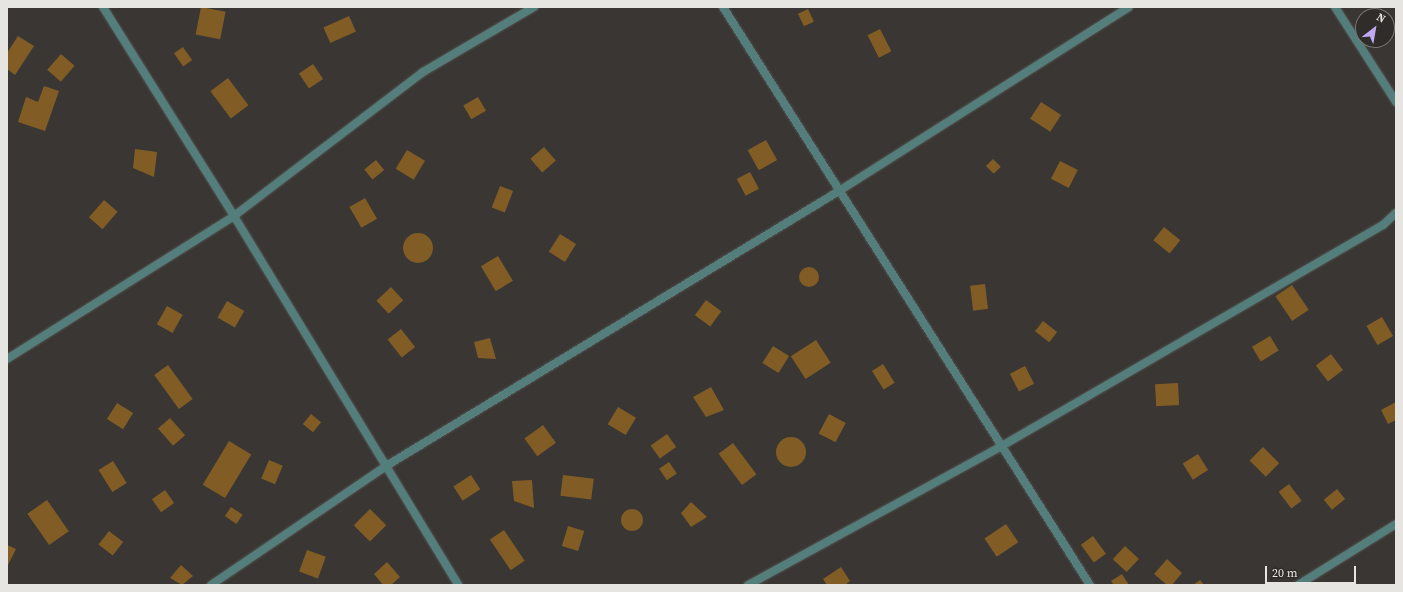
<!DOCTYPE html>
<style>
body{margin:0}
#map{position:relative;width:1403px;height:592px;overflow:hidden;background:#393633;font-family:"Source Serif 4",serif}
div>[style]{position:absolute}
.building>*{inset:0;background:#815d25;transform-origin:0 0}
.round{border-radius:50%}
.roads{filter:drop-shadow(0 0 1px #55524f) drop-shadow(0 0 1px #55524f)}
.minor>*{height:8px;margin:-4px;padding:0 4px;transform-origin:4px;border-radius:4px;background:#537e7b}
span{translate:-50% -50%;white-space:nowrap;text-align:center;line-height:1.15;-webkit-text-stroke:4px #2f2c29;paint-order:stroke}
.frame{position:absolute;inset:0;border:8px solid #e7e5e2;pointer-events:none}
.north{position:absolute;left:1355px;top:8px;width:40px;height:40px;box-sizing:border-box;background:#2f2c29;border:1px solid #797673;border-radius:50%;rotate:31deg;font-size:11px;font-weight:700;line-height:16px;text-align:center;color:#e7e5e2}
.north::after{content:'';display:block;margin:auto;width:14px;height:18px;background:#c1a8f3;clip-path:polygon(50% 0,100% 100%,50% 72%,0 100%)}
.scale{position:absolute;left:1265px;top:566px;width:91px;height:18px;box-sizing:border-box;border:2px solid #e7e5e2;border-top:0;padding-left:5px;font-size:12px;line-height:14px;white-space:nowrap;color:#e7e5e2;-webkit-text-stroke:3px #2f2c29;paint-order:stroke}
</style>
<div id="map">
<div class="building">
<i style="left:201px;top:7px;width:25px;height:28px;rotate:11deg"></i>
<i style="left:808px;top:9px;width:14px;height:11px;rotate:65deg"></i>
<i style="left:349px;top:16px;width:17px;height:28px;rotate:66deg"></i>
<i style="left:880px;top:29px;width:25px;height:14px;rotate:63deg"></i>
<i style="clip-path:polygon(18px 36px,34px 46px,15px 75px,7px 69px,7px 53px)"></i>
<i style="left:183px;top:47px;width:16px;height:11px;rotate:55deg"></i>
<i style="left:61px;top:54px;width:18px;height:21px;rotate:41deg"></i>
<i style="left:313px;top:64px;width:18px;height:17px;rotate:56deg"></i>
<i style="left:228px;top:78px;width:34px;height:22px;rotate:53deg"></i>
<i style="clip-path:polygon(44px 86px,59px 91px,45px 131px,18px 122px,26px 97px,38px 102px)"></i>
<i style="left:478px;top:97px;width:16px;height:17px;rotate:60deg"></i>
<i style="left:1041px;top:102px;width:24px;height:20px;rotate:33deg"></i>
<i style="left:766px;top:140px;width:23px;height:21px;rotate:61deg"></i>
<i style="left:544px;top:147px;width:18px;height:18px;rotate:49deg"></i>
<i style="clip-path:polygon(135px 149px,157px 152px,154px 177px,133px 168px)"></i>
<i style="left:407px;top:150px;width:21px;height:22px;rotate:31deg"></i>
<i style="left:993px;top:159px;width:11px;height:10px;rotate:45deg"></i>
<i style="left:376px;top:160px;width:13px;height:15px;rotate:51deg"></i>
<i style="left:1060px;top:161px;width:20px;height:20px;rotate:27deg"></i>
<i style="left:750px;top:172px;width:19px;height:15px;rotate:62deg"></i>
<i style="left:500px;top:186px;width:14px;height:23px;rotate:21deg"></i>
<i style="left:365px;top:198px;width:24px;height:18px;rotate:60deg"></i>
<i style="left:104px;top:200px;width:18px;height:23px;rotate:41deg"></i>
<i style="left:1164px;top:227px;width:21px;height:17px;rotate:39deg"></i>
<i class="round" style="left:403px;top:233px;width:30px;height:30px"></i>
<i style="left:560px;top:234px;width:19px;height:21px;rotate:32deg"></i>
<i style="left:498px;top:256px;width:29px;height:20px;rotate:59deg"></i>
<i class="round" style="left:799px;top:267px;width:20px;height:20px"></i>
<i style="left:985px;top:284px;width:25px;height:15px;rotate:83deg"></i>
<i style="left:1292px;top:285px;width:30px;height:20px;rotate:56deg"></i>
<i style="left:391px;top:287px;width:18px;height:20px;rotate:47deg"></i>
<i style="left:706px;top:300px;width:19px;height:19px;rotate:36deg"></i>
<i style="left:227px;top:301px;width:20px;height:19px;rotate:30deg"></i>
<i style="left:167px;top:306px;width:18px;height:21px;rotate:29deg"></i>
<i style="left:1382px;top:317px;width:22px;height:18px;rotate:60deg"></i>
<i style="left:1043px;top:321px;width:18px;height:13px;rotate:38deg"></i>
<i style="left:401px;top:329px;width:23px;height:17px;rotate:52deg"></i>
<i style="left:1270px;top:336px;width:17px;height:21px;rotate:59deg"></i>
<i style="clip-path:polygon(490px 338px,496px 359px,478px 358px,474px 342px)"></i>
<i style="left:816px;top:340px;width:27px;height:30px;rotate:57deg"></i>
<i style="left:773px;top:346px;width:19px;height:20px;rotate:32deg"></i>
<i style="left:1331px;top:354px;width:20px;height:19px;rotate:53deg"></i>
<i style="left:883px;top:364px;width:22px;height:13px;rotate:58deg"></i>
<i style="left:168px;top:365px;width:42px;height:17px;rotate:54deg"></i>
<i style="left:1025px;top:366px;width:20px;height:17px;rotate:63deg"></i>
<i style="left:1178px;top:383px;width:22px;height:23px;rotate:87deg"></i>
<i style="clip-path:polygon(711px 387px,724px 410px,706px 417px,693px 397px)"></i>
<i style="clip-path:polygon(1396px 402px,1396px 420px,1388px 424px,1381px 410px)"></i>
<i style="left:117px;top:403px;width:19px;height:19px;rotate:32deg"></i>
<i style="left:618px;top:407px;width:21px;height:20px;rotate:31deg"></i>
<i style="left:311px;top:414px;width:13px;height:13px;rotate:39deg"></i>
<i style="left:829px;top:414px;width:19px;height:22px;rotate:28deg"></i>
<i style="left:170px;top:418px;width:23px;height:16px;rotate:49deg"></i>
<i style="left:543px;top:425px;width:22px;height:23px;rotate:54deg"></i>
<i style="left:667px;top:434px;width:16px;height:20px;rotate:55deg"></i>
<i class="round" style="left:776px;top:437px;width:30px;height:30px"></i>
<i style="left:229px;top:441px;width:26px;height:51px;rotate:31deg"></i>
<i style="left:733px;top:443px;width:39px;height:18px;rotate:53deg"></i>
<i style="left:1263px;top:447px;width:23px;height:19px;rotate:45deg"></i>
<i style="left:1198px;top:454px;width:19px;height:18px;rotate:58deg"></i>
<i style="left:269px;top:460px;width:15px;height:20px;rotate:23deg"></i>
<i style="left:113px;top:461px;width:26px;height:17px;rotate:58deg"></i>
<i style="left:669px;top:462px;width:14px;height:12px;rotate:56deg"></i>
<i style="left:471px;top:475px;width:17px;height:21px;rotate:57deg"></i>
<i style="left:563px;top:475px;width:31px;height:21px;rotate:7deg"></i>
<i style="clip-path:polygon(532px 480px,534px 508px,514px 501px,512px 481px)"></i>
<i style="left:1289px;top:484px;width:21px;height:13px;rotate:53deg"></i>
<i style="left:1337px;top:489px;width:13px;height:17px;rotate:51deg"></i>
<i style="left:165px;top:490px;width:16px;height:16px;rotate:55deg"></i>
<i style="left:47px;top:500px;width:38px;height:24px;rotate:55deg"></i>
<i style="clip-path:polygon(691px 502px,707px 517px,691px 527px,681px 513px)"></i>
<i style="left:231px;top:507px;width:14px;height:11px;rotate:34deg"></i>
<i style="left:370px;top:509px;width:23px;height:23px;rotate:45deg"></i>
<i class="round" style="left:621px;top:509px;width:22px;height:22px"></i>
<i style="left:1006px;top:524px;width:22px;height:26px;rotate:56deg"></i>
<i style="left:568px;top:526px;width:17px;height:21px;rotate:17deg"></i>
<i style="left:504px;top:530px;width:37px;height:17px;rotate:56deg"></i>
<i style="left:109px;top:531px;width:18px;height:17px;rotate:38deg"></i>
<i style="left:1093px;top:536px;width:22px;height:15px;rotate:54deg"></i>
<i style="clip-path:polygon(7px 545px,16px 549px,7px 567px)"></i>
<i style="left:1125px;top:546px;width:19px;height:18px;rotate:43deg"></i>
<i style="left:307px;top:550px;width:20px;height:23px;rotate:20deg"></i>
<i style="clip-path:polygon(1167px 559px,1182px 573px,1172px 585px,1167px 585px,1154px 574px)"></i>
<i style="clip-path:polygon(387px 562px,400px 577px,391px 585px,383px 585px,374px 574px)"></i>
<i style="clip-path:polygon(181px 565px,193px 576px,182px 585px,170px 578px)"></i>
<i style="clip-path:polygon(841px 567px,850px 581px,845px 585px,827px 585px,823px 579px)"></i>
<i style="clip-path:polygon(1122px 574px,1129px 585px,1114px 585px,1111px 581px)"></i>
<i style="clip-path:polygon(1200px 580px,1204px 585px,1193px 585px)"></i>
</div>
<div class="roads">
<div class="minor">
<i style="left:103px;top:7px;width:247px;rotate:57.9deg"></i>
<i style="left:234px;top:216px;width:432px;rotate:58.7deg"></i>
<i style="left:723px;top:7px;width:685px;rotate:57.59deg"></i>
<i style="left:1335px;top:7px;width:113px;rotate:57.3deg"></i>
<i style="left:7px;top:359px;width:268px;rotate:-32.2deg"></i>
<i style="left:234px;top:216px;width:238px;rotate:-37.3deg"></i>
<i style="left:423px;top:72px;width:129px;rotate:-30.4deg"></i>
<i style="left:211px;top:585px;width:212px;rotate:-34.2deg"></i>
<i style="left:386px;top:466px;width:530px;rotate:-31.26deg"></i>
<i style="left:839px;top:191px;width:343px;rotate:-32.4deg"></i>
<i style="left:748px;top:585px;width:287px;rotate:-28.7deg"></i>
<i style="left:1000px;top:447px;width:443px;rotate:-30.1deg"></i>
<i style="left:1383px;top:225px;width:18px;rotate:-43deg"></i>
<i style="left:1298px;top:585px;width:115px;rotate:-31.9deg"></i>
</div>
</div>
<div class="frame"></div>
<div class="north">N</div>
<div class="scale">20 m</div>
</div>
